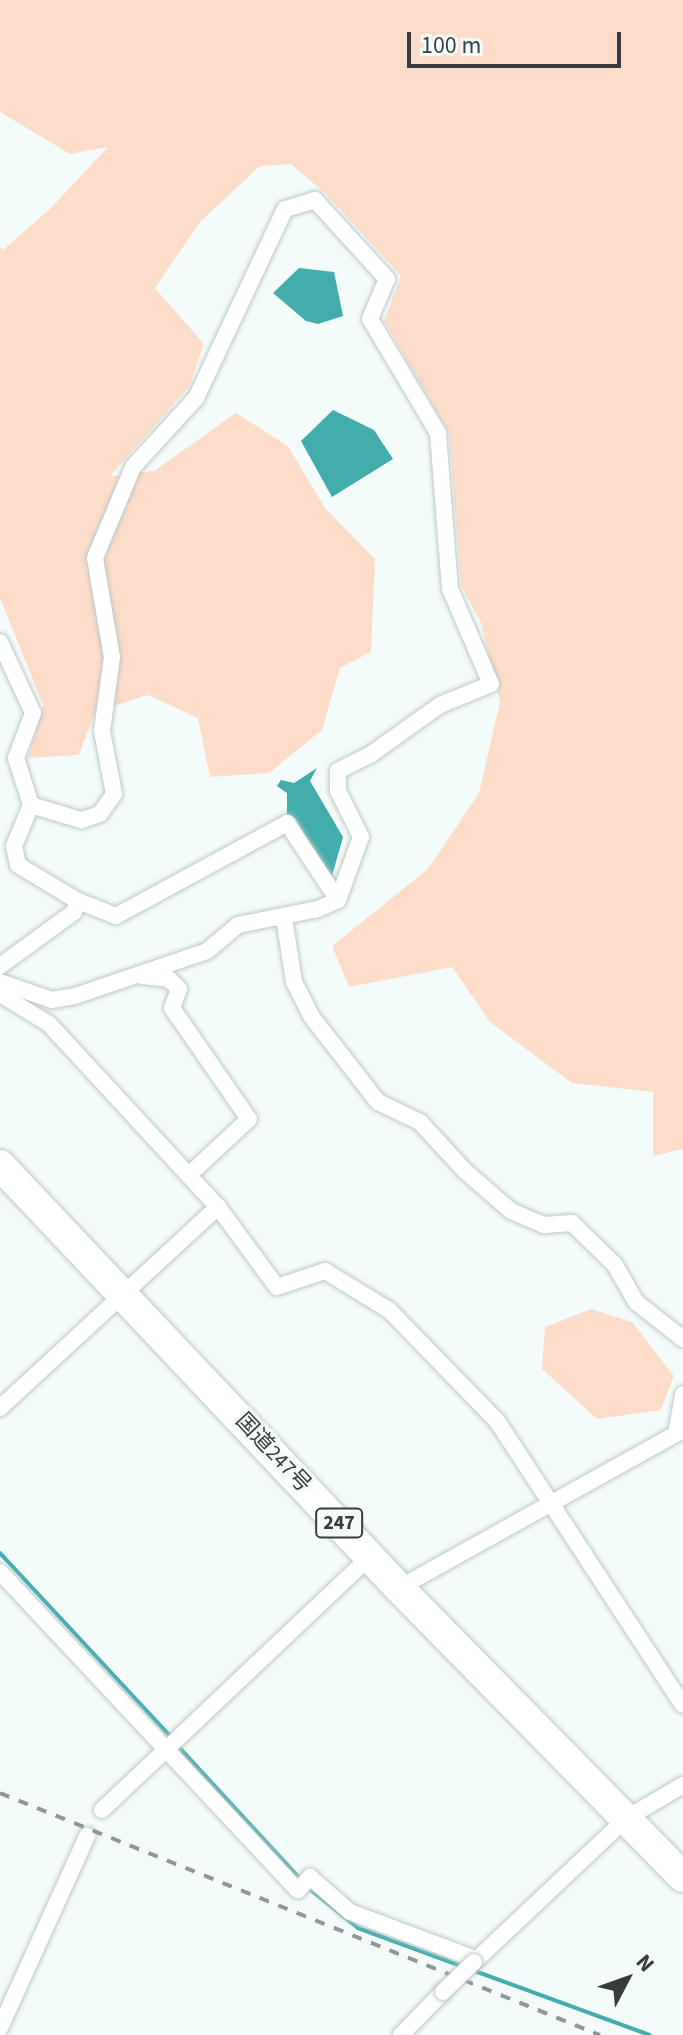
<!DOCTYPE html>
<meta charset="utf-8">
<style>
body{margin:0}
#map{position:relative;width:683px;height:2035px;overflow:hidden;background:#f4fbfb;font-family:"Source Sans 3","Noto Sans JP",sans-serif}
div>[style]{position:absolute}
.green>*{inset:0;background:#fdddca}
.water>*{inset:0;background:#43adad}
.stream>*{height:4px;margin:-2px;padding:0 2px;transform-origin:2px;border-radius:2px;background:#43adad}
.roads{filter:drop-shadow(0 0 2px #bfc7c7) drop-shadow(0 0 2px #bfc7c7)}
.street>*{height:16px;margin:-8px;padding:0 8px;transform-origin:8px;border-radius:8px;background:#fff}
.highway>*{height:30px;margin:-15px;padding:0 15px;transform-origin:15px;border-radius:15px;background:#fff}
.rail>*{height:4px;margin-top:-2px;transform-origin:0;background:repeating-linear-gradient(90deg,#919696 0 10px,transparent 0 20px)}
.bridges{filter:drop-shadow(0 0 2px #bfc7c7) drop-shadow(0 0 2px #bfc7c7)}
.street-bridge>*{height:16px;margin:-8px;padding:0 8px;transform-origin:8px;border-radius:8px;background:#fff}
span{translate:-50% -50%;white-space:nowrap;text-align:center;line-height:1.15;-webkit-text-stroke:7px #f4fbfb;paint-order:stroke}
.shield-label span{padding:2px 6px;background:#f4fbfb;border:2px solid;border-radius:6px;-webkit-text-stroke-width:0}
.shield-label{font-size:20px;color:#393c3c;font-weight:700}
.street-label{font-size:22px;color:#393c3c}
.north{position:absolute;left:587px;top:1939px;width:80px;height:80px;-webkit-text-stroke:6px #f4fbfb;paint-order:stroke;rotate:49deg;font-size:22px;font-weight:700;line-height:32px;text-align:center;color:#393c3c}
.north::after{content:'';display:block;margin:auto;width:28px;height:36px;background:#393c3c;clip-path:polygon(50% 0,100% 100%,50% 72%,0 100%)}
.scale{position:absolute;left:407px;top:32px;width:214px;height:36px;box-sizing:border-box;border:4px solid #393c3c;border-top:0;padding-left:10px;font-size:24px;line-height:28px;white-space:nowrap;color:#393c3c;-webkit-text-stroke:6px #f4fbfb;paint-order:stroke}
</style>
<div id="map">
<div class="green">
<i style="clip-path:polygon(0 0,683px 0,683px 1149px,653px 1156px,653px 1092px,572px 1083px,490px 1022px,452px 967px,349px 987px,332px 946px,428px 869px,479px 793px,500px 702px,481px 623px,461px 585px,449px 433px,384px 321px,401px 276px,325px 193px,291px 164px,260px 166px,200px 222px,155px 288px,204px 344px,189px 387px,110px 476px,154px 471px,236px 413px,288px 446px,325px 508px,375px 559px,371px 652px,340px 668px,322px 730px,269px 773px,210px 777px,198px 718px,148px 695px,95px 712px,79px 755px,28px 758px,43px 705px,0 598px,0 247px,3px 250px,50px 209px,108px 147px,70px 154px,0 112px)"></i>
<i style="clip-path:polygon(591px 1309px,632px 1322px,674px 1376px,661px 1410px,597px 1419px,542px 1369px,545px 1327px)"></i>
</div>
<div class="water">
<i style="clip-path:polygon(299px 268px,334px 272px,343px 316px,318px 324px,306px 321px,273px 293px)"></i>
<i style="clip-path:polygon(333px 410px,374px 430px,393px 459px,332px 497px,301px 441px)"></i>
<i style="clip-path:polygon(317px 768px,310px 781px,343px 837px,330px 883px,295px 818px,287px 815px,287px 793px,277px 786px,281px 780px,294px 783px)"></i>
</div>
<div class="stream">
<i style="left:0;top:1553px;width:253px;rotate:47.1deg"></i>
<i style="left:177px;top:1745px;width:183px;rotate:47.4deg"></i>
<i style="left:307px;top:1887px;width:65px;rotate:38.8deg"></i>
<i style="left:358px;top:1928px;width:113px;rotate:20.2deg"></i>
<i style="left:472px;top:1970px;width:189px;rotate:20.1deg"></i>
</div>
<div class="roads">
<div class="street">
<i style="left:0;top:642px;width:78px;rotate:65.1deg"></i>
<i style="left:33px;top:713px;width:48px;rotate:110.7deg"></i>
<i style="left:16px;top:758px;width:49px;rotate:72.3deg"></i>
<i style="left:31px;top:805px;width:44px;rotate:112.5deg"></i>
<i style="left:14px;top:846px;width:19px;rotate:78deg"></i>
<i style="left:18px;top:865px;width:70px;rotate:31deg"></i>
<i style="left:78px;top:901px;width:12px;rotate:110deg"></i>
<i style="left:74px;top:912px;width:92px;rotate:143.9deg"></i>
<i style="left:78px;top:901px;width:41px;rotate:21.5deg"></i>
<i style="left:116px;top:916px;width:195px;rotate:-28.5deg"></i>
<i style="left:287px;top:823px;width:92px;rotate:56.5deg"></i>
<i style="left:284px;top:918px;width:65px;rotate:81.1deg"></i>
<i style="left:294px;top:982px;width:38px;rotate:63deg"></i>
<i style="left:311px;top:1016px;width:109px;rotate:52.1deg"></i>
<i style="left:378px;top:1102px;width:47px;rotate:25.5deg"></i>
<i style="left:420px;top:1122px;width:67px;rotate:47.4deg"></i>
<i style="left:465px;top:1171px;width:61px;rotate:41deg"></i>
<i style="left:511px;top:1211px;width:36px;rotate:23deg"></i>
<i style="left:544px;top:1225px;width:28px;rotate:-4deg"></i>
<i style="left:572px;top:1223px;width:60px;rotate:44.3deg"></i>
<i style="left:615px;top:1265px;width:43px;rotate:60.4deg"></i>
<i style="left:636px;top:1302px;width:60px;rotate:38.2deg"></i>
<i style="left:142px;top:976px;width:27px;rotate:6deg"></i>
<i style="left:169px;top:979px;width:14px;rotate:45deg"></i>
<i style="left:179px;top:989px;width:20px;rotate:110deg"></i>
<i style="left:172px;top:1008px;width:135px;rotate:55.3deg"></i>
<i style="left:249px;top:1119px;width:82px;rotate:137deg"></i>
<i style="left:0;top:982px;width:55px;rotate:19.1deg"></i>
<i style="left:52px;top:1000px;width:23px;rotate:-10deg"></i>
<i style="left:75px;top:996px;width:139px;rotate:-18.8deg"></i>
<i style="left:207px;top:951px;width:40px;rotate:-40deg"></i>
<i style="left:238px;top:925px;width:82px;rotate:-11.3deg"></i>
<i style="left:318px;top:909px;width:22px;rotate:-24deg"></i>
<i style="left:338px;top:900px;width:67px;rotate:-69.9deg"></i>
<i style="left:361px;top:837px;width:51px;rotate:-116.6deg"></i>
<i style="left:338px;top:791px;width:20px;rotate:-90deg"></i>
<i style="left:338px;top:771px;width:36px;rotate:-27deg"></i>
<i style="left:370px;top:755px;width:86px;rotate:-35.5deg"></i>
<i style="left:440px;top:705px;width:55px;rotate:-22.4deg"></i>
<i style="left:491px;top:684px;width:103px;rotate:-113.3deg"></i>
<i style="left:450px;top:589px;width:156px;rotate:-94.4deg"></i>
<i style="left:438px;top:433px;width:133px;rotate:-120.8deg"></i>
<i style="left:370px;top:319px;width:43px;rotate:-67deg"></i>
<i style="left:387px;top:279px;width:107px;rotate:-132.3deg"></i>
<i style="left:315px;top:200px;width:31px;rotate:163deg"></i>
<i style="left:285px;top:209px;width:209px;rotate:115.2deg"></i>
<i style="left:196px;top:398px;width:93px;rotate:132.4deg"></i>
<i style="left:133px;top:467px;width:99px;rotate:112.7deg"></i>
<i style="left:95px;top:558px;width:100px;rotate:80.3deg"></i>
<i style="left:112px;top:657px;width:75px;rotate:97.7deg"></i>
<i style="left:102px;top:731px;width:64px;rotate:79.2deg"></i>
<i style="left:114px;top:794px;width:24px;rotate:125deg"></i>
<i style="left:100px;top:814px;width:20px;rotate:162deg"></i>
<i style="left:81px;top:820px;width:52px;rotate:-163.3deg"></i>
<i style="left:0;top:994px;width:57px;rotate:31.5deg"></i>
<i style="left:49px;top:1024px;width:249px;rotate:47.3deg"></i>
<i style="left:218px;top:1207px;width:99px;rotate:53.6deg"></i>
<i style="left:277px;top:1287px;width:51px;rotate:-18.4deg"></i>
<i style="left:325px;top:1271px;width:75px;rotate:31.4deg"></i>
<i style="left:389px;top:1310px;width:155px;rotate:45.8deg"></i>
<i style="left:497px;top:1421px;width:339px;rotate:56.8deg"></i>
<i style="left:0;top:1408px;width:297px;rotate:-42.7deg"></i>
<i style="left:677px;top:1429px;width:35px;rotate:-80deg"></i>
<i style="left:0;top:1572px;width:436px;rotate:46.9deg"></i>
<i style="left:298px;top:1890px;width:18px;rotate:-47deg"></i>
<i style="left:310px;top:1877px;width:53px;rotate:41.2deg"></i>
<i style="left:350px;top:1912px;width:134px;rotate:20.5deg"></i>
<i style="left:399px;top:1588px;width:325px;rotate:-29.1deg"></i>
<i style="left:102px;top:1810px;width:369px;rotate:-43.4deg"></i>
<i style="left:474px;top:1962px;width:210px;rotate:-43.3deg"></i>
<i style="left:627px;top:1818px;width:65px;rotate:-30.5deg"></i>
<i style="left:0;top:2028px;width:211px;rotate:-65.6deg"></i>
<i style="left:401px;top:2035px;width:60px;rotate:-45.7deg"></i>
</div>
<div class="highway">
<i style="left:0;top:1165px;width:581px;rotate:46.67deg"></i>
<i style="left:399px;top:1588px;width:405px;rotate:45.5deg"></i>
</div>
</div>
<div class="rail">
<i style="left:0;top:1793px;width:647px;rotate:21.97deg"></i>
</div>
<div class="bridges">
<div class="street-bridge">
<i style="left:443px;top:1992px;width:43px;rotate:-44.1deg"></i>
</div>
</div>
<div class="shield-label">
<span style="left:339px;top:1523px">247</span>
</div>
<div class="street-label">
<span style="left:273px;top:1453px;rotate:47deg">国道247号</span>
</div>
<div class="north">N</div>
<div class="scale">100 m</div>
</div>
